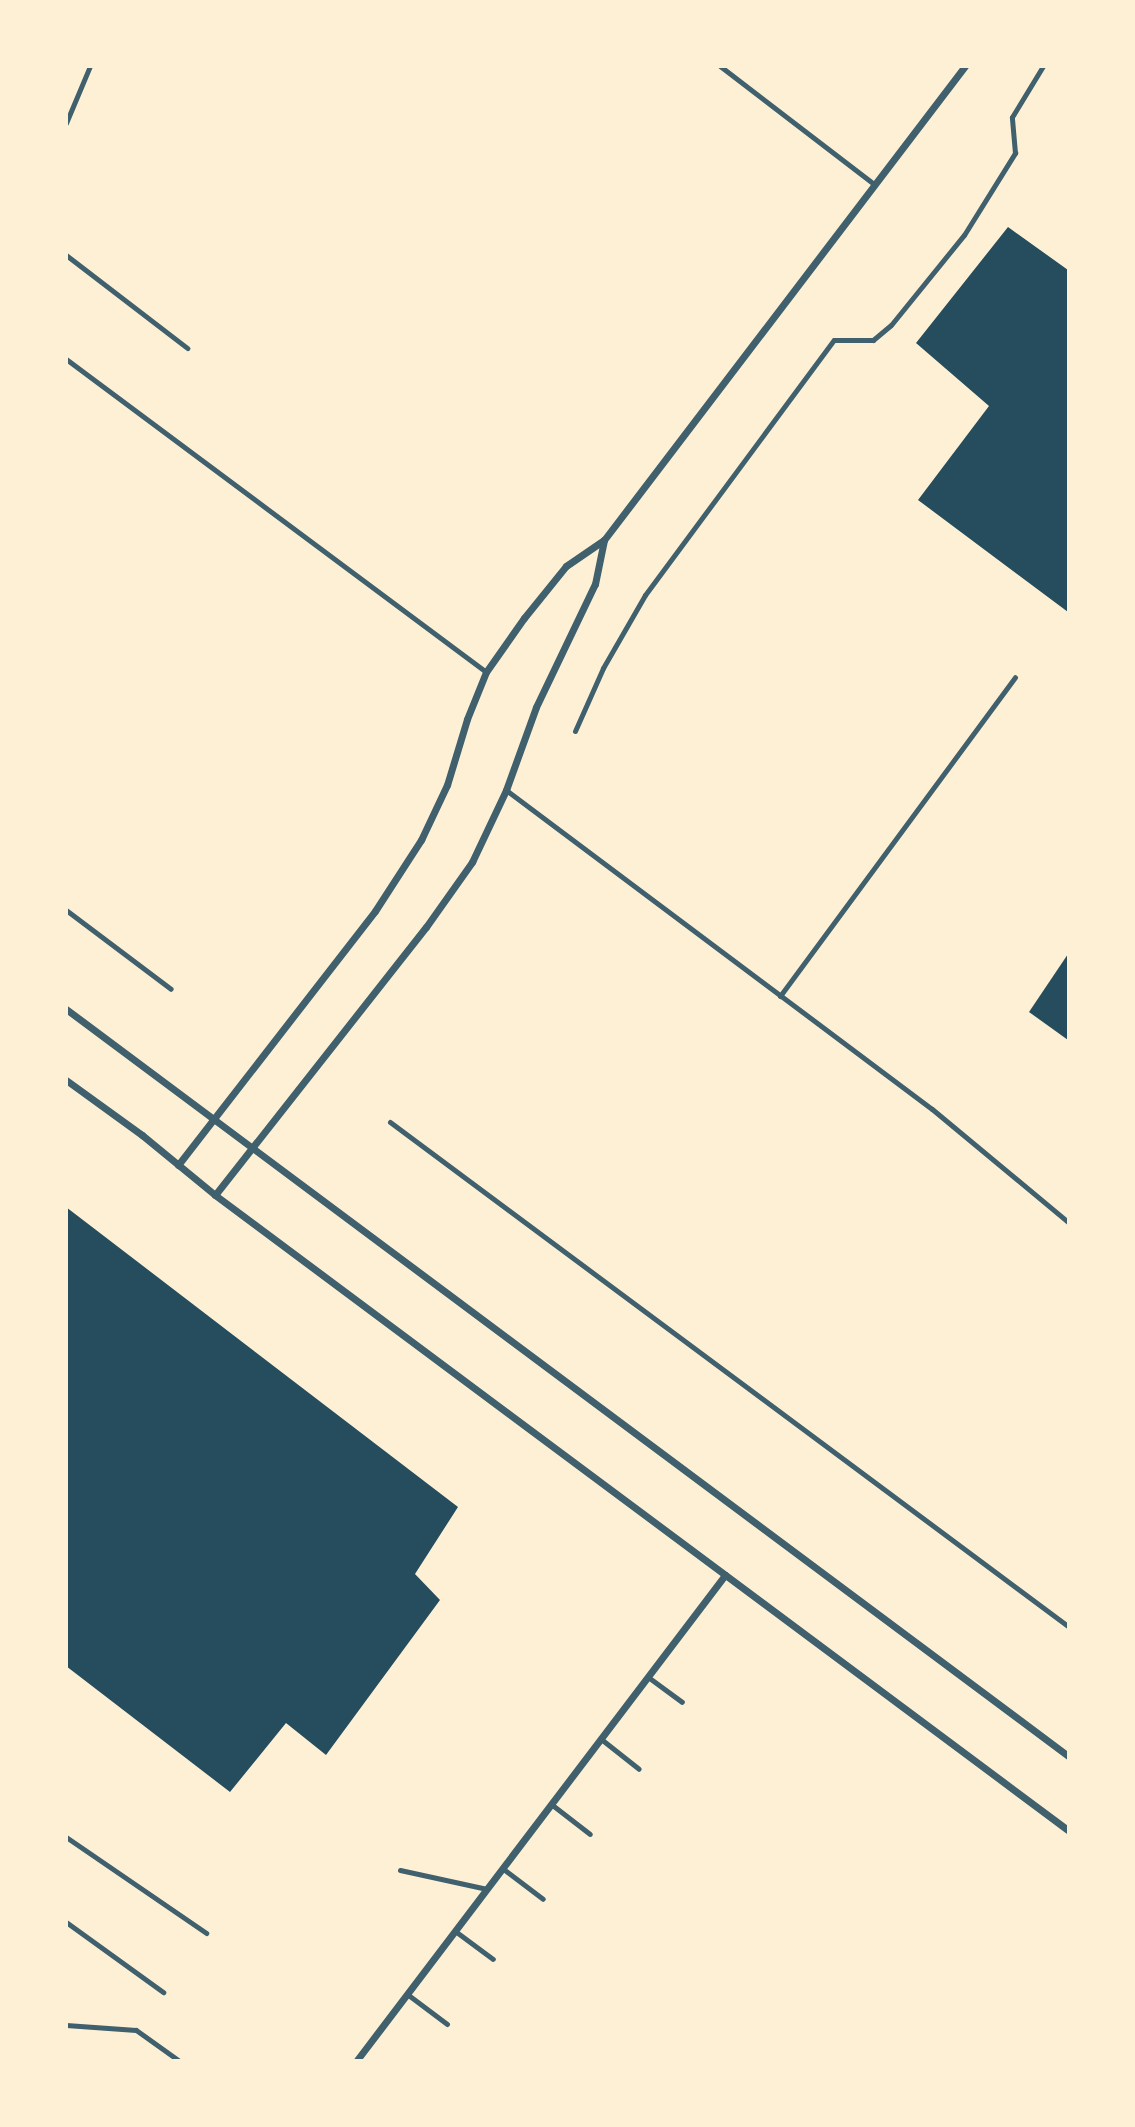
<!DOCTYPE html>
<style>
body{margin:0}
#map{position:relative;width:1135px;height:2127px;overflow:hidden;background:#fdf0d5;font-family:"Fira Sans",sans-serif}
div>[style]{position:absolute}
.building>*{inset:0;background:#264d5e}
.service>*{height:5px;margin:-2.5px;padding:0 2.5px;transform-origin:2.5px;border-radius:2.5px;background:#3f606c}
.minor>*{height:7px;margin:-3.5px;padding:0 3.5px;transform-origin:3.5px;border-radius:3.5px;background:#3f606c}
span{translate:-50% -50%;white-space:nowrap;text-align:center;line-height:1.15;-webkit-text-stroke:5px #fdf0d5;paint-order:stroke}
.frame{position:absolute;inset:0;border:68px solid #fdf0d5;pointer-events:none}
</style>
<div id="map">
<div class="building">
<i style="clip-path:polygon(1008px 227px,1068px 270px,1068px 612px,918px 500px,989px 406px,916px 343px)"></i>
<i style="clip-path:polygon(1068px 954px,1068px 1040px,1029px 1012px)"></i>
<i style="clip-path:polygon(66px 1207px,458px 1507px,415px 1574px,440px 1600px,326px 1755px,286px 1723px,230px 1792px,66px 1666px)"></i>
</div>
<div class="service">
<i style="left:720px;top:66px;width:194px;rotate:37.5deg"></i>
<i style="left:66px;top:123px;width:62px;rotate:-67.2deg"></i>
<i style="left:66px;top:255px;width:153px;rotate:37.5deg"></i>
<i style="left:66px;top:359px;width:524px;rotate:36.69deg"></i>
<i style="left:575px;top:731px;width:69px;rotate:-66deg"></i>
<i style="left:603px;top:668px;width:84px;rotate:-60.1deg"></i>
<i style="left:645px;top:595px;width:317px;rotate:-53.5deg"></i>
<i style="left:834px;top:340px;width:39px"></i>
<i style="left:873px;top:340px;width:23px;rotate:-40deg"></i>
<i style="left:891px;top:325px;width:116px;rotate:-51deg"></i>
<i style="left:964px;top:235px;width:97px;rotate:-58.1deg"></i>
<i style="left:1015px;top:153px;width:36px;rotate:-95deg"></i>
<i style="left:1012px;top:117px;width:60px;rotate:-58.7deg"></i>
<i style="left:506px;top:790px;width:532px;rotate:36.83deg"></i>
<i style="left:932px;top:1109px;width:177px;rotate:39.7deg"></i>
<i style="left:66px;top:910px;width:131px;rotate:37deg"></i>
<i style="left:780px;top:996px;width:396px;rotate:-53.6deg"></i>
<i style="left:390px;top:1122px;width:845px;rotate:36.63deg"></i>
<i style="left:648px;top:1677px;width:42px;rotate:36.3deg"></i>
<i style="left:601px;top:1739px;width:48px;rotate:38.3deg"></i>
<i style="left:551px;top:1804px;width:49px;rotate:37.6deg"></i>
<i style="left:66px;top:1837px;width:170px;rotate:34.4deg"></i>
<i style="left:502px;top:1868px;width:51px;rotate:37.1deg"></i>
<i style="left:400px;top:1870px;width:89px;rotate:12.3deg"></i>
<i style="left:66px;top:1922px;width:120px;rotate:35.8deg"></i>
<i style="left:455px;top:1931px;width:47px;rotate:36.4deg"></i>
<i style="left:407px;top:1994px;width:50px;rotate:36.9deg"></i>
<i style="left:66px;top:2025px;width:70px;rotate:4.1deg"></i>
<i style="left:136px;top:2030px;width:52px;rotate:35.5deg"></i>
</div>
<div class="minor">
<i style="left:66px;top:1009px;width:1250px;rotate:36.7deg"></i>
<i style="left:66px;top:1080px;width:94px;rotate:35.9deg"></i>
<i style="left:142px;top:1135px;width:94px;rotate:39.4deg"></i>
<i style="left:215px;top:1195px;width:1063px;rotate:36.67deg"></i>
<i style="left:178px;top:1165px;width:321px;rotate:-52.2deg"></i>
<i style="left:375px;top:911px;width:85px;rotate:-57.1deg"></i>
<i style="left:421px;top:840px;width:61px;rotate:-64.7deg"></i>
<i style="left:447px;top:785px;width:69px;rotate:-73.1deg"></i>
<i style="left:467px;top:719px;width:51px;rotate:-68deg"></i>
<i style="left:486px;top:672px;width:66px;rotate:-54.9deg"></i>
<i style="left:524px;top:618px;width:67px;rotate:-51.1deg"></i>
<i style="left:566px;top:566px;width:46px;rotate:-34.4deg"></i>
<i style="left:604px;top:540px;width:596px;rotate:-52.71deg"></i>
<i style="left:215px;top:1195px;width:341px;rotate:-51.8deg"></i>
<i style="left:426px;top:927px;width:80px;rotate:-54.7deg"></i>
<i style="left:472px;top:862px;width:80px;rotate:-64.7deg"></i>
<i style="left:506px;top:790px;width:88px;rotate:-70.1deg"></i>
<i style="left:536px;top:707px;width:136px;rotate:-64.4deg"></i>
<i style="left:595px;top:584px;width:45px;rotate:-78.4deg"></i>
<i style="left:357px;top:2060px;width:609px;rotate:-52.81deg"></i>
</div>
<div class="frame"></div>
</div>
